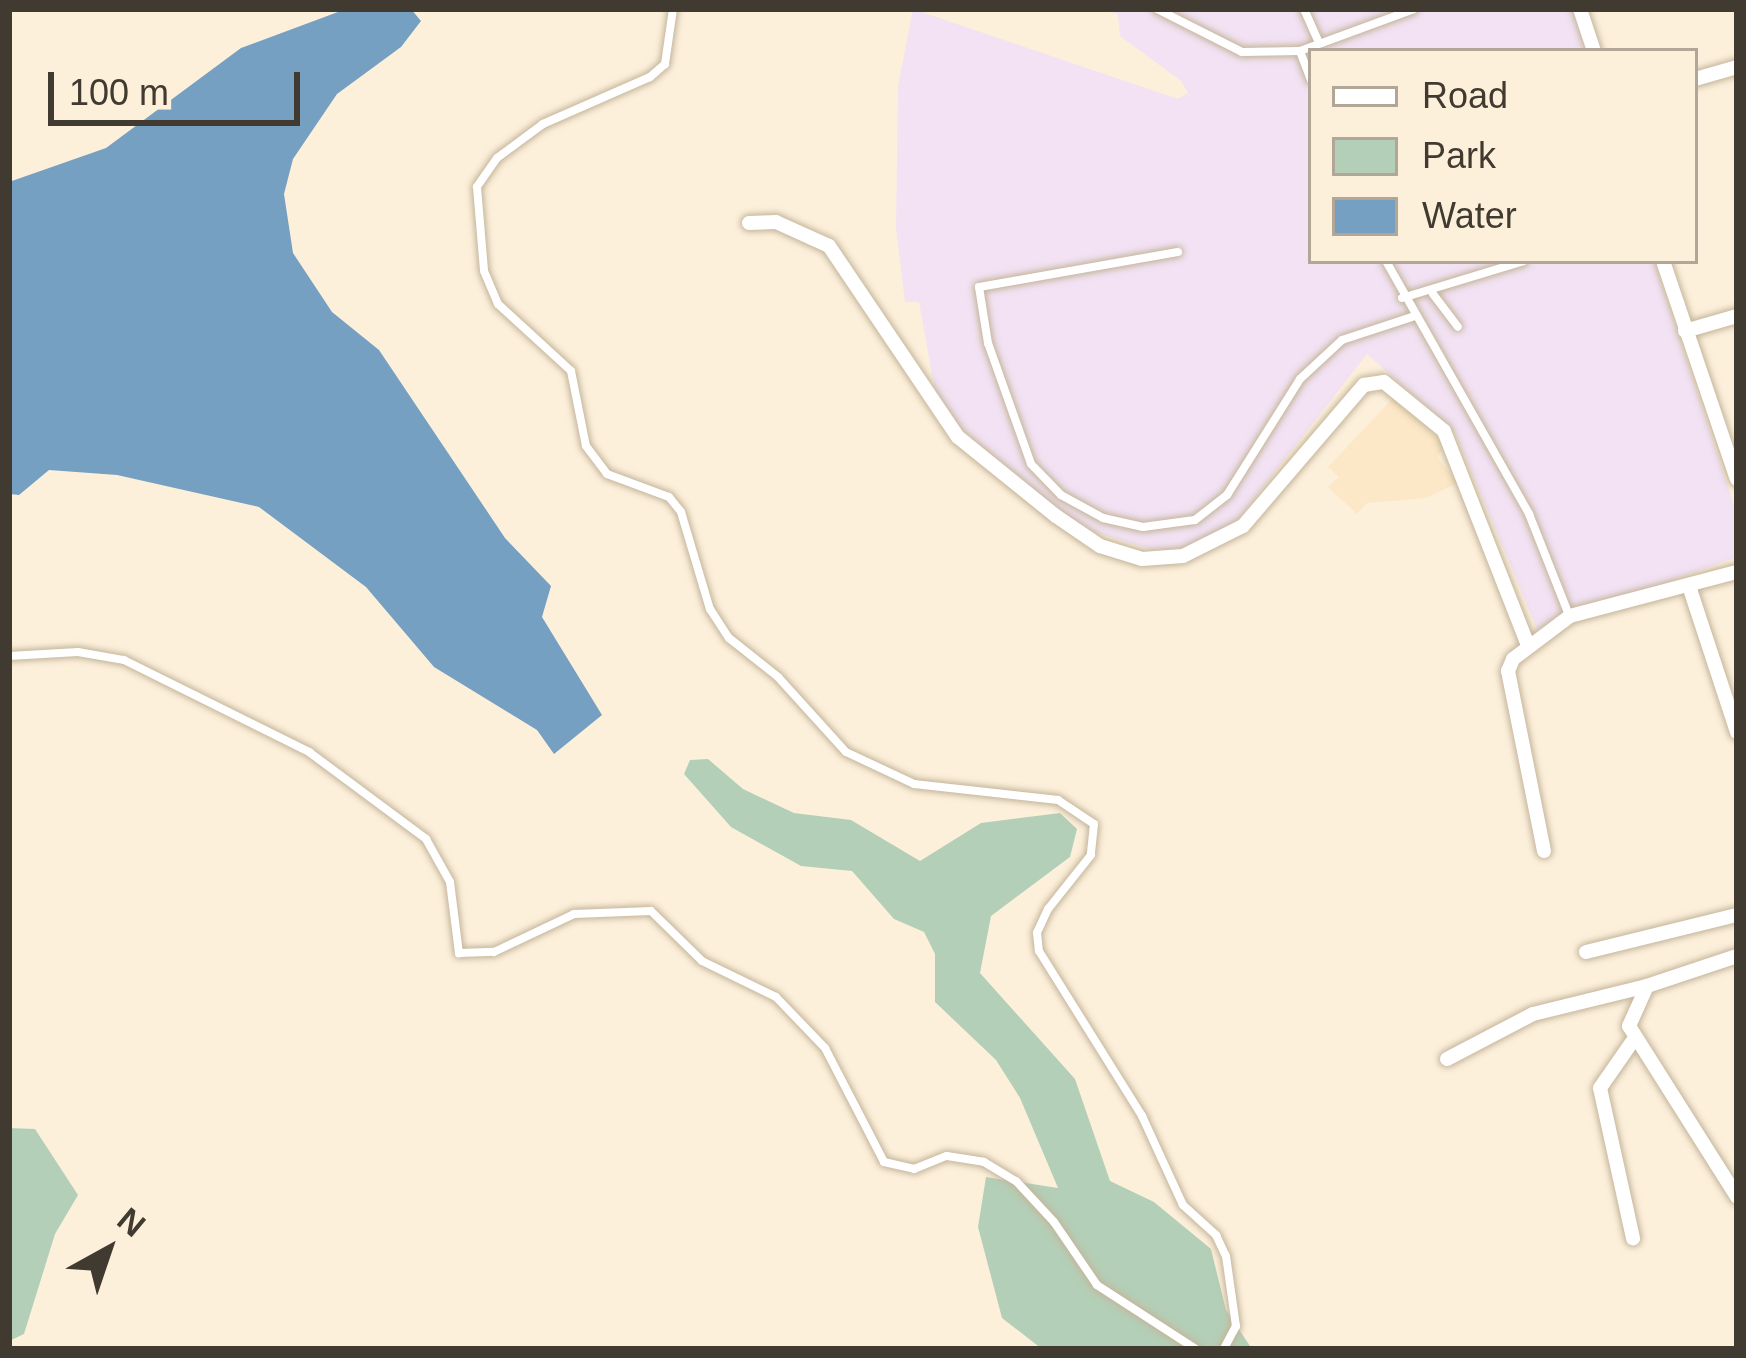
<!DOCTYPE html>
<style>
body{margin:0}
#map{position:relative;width:1746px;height:1358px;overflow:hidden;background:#fdf0db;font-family:Helvetica,sans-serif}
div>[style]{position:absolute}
.built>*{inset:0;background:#fce7c6}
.medical>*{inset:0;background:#f2e2f4}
.green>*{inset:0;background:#b4cfb7}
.water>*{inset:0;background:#75a0c2}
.roads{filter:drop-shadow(0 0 3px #c4b59b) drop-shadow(0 0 3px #c4b59b)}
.lane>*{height:8px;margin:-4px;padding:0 4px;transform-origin:4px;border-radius:4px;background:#fff}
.street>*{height:14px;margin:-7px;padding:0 7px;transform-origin:7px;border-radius:7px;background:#fff}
span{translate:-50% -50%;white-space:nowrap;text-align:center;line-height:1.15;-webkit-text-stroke:9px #fdf0db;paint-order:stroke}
.frame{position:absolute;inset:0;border:12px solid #413a30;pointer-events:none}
.legend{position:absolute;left:1308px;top:48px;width:390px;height:216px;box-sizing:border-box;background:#fdf0db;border:3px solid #b2a797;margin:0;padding:15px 21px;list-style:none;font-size:36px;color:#413a30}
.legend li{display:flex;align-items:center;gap:24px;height:60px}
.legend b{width:60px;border:3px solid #b2a797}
.north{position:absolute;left:48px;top:1190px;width:120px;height:120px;-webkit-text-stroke:9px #fdf0db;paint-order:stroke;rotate:40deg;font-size:33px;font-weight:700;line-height:48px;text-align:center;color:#413a30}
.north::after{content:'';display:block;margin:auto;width:42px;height:54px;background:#413a30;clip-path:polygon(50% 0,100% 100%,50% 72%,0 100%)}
.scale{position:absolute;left:48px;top:72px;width:252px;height:54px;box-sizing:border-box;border:6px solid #413a30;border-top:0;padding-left:15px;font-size:36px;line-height:42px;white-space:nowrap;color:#413a30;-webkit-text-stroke:9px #fdf0db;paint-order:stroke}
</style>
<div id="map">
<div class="built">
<i style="clip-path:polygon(1395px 396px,1446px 446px,1437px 457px,1458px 483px,1426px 498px,1367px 503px,1357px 514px,1328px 487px,1339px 477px,1328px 467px)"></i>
</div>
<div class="medical">
<i style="clip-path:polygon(913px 9px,1178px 99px,1188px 93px,1181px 81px,1120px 36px,1118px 14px,1100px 9px,1572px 9px,1586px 51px,1311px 51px,1311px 261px,1654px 261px,1737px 514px,1737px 557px,1537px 629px,1455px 433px,1367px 354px,1232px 527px,1184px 549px,1152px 550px,1088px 530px,1055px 510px,938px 408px,919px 302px,905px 302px,896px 228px,898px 86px)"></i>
</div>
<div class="green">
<i style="clip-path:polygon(708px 759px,743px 789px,794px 813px,851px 820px,920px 861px,981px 823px,1060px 813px,1077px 829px,1070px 857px,991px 916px,980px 973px,1075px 1079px,1110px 1181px,1154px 1202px,1211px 1249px,1226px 1310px,1252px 1349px,1042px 1349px,1002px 1318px,978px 1227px,986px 1177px,1058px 1188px,1020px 1098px,996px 1060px,935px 1002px,935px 954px,924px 932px,894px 919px,852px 871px,801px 866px,731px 827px,684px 774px,690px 760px)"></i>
<i style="clip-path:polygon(9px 1128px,35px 1129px,78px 1195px,55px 1234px,24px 1334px,9px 1341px)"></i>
</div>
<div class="water">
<i style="clip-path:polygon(346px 9px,411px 9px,421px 21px,401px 47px,337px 94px,293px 159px,284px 194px,293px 253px,332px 312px,379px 350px,505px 538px,551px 586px,542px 617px,602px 715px,554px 754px,537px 730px,434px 667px,366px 587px,259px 507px,117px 475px,49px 470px,19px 495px,9px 494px,9px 182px,106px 148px,241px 48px)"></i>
</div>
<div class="roads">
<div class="lane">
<i style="left:673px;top:9px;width:56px;rotate:98.3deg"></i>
<i style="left:665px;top:64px;width:20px;rotate:139deg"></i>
<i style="left:650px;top:77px;width:117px;rotate:156.3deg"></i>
<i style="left:543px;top:124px;width:57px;rotate:143.5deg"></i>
<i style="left:497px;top:158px;width:35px;rotate:125deg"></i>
<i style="left:477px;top:187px;width:84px;rotate:85.2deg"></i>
<i style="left:484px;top:271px;width:36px;rotate:67deg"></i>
<i style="left:498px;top:304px;width:99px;rotate:42.5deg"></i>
<i style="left:571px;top:371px;width:76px;rotate:78.7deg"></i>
<i style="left:586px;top:446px;width:35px;rotate:53deg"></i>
<i style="left:607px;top:474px;width:66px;rotate:20.4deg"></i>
<i style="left:669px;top:497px;width:19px;rotate:51deg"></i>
<i style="left:681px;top:512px;width:101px;rotate:73.4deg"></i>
<i style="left:710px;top:609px;width:35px;rotate:57deg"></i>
<i style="left:729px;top:638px;width:63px;rotate:38.5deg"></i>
<i style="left:778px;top:677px;width:101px;rotate:47.8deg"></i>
<i style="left:846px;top:752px;width:75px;rotate:25.2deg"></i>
<i style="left:914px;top:784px;width:145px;rotate:6.3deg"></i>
<i style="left:1058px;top:800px;width:43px;rotate:33.7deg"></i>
<i style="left:1094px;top:824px;width:31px;rotate:96deg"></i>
<i style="left:1091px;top:855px;width:69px;rotate:128.5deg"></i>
<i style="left:1048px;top:909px;width:26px;rotate:115deg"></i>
<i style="left:1037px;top:933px;width:18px;rotate:84deg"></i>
<i style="left:1039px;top:951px;width:195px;rotate:58deg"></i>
<i style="left:1142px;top:1116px;width:98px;rotate:65.3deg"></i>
<i style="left:1183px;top:1205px;width:45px;rotate:42.3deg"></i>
<i style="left:1216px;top:1235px;width:23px;rotate:65deg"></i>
<i style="left:1226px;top:1256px;width:71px;rotate:81.9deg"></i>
<i style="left:1236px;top:1326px;width:26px;rotate:118deg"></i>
<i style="left:1157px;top:9px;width:95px;rotate:26.8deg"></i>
<i style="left:1242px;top:52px;width:58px;rotate:-1deg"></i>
<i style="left:1304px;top:9px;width:37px;rotate:66deg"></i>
<i style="left:1311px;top:80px;width:31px;rotate:-111deg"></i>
<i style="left:1300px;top:51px;width:121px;rotate:-20.2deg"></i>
<i style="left:1178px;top:252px;width:202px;rotate:170deg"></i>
<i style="left:979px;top:287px;width:57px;rotate:80.9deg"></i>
<i style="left:988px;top:343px;width:128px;rotate:70.4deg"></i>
<i style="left:1031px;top:464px;width:43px;rotate:45.9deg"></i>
<i style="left:1061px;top:495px;width:48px;rotate:28.7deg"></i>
<i style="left:1103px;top:518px;width:41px;rotate:12.7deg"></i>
<i style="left:1143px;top:527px;width:52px;rotate:-7.7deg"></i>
<i style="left:1195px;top:520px;width:41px;rotate:-38deg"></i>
<i style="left:1227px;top:495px;width:137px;rotate:-57.8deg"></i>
<i style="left:1300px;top:379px;width:57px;rotate:-42.9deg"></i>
<i style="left:1342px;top:340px;width:74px;rotate:-18.2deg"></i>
<i style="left:1386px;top:261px;width:291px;rotate:60.5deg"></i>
<i style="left:1529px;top:514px;width:109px;rotate:68.4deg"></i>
<i style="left:1433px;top:294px;width:41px;rotate:52.9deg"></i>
<i style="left:1402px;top:298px;width:127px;rotate:-16.9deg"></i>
<i style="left:9px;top:656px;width:69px;rotate:-3.3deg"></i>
<i style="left:78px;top:652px;width:47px;rotate:9.9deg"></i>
<i style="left:124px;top:660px;width:207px;rotate:26.4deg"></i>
<i style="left:309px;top:752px;width:146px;rotate:36.6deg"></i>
<i style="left:426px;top:839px;width:49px;rotate:60.8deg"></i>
<i style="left:450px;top:882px;width:72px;rotate:82.8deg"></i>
<i style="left:459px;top:953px;width:35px;rotate:-2deg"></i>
<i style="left:494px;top:952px;width:89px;rotate:-25.4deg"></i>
<i style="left:574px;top:914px;width:77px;rotate:-2.2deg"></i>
<i style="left:651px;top:911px;width:71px;rotate:44.4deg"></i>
<i style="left:702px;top:961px;width:82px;rotate:25.9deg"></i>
<i style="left:776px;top:997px;width:71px;rotate:46.1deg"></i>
<i style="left:825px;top:1048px;width:128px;rotate:62.6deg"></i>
<i style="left:884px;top:1162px;width:31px;rotate:13deg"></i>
<i style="left:914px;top:1169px;width:35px;rotate:-22deg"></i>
<i style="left:947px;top:1156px;width:37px;rotate:9deg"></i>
<i style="left:984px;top:1162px;width:37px;rotate:31deg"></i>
<i style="left:1016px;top:1181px;width:56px;rotate:47.2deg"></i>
<i style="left:1054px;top:1222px;width:76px;rotate:55.7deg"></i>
<i style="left:1097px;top:1285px;width:118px;rotate:32.9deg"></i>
</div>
<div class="street">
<i style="left:1580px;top:9px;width:44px;rotate:71.6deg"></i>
<i style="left:1695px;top:79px;width:44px;rotate:-15.9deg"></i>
<i style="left:749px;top:223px;width:27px;rotate:-2deg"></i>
<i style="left:776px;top:222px;width:58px;rotate:24.4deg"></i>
<i style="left:829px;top:246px;width:230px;rotate:56deg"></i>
<i style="left:958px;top:437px;width:126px;rotate:38.9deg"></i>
<i style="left:1056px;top:516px;width:53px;rotate:34.3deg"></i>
<i style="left:1100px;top:546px;width:44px;rotate:17.2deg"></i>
<i style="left:1142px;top:559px;width:41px;rotate:-4.2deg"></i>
<i style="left:1183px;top:556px;width:67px;rotate:-26.6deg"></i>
<i style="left:1243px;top:526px;width:186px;rotate:-49.4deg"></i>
<i style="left:1364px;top:385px;width:20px;rotate:-9deg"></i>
<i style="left:1384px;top:382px;width:77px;rotate:39.2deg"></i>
<i style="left:1444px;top:431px;width:230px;rotate:68.6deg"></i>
<i style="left:1663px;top:261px;width:230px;rotate:71.3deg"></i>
<i style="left:1685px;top:331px;width:54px;rotate:-16.1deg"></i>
<i style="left:1689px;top:586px;width:154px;rotate:71.8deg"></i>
<i style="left:1544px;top:851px;width:184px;rotate:-101.3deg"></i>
<i style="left:1508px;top:671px;width:13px;rotate:-67deg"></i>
<i style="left:1513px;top:659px;width:71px;rotate:-37deg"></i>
<i style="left:1570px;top:616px;width:173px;rotate:-14.8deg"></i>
<i style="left:1586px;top:952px;width:155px;rotate:-13.8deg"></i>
<i style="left:1737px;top:956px;width:95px;rotate:161.6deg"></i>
<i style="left:1647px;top:986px;width:44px;rotate:114.2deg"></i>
<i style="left:1629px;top:1026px;width:202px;rotate:57.7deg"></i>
<i style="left:1632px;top:1042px;width:56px;rotate:124.8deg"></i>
<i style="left:1600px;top:1088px;width:154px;rotate:77.6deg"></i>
<i style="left:1447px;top:1059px;width:97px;rotate:-27.6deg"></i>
<i style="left:1533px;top:1014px;width:117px;rotate:-13.8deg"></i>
</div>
</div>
<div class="frame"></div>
<ul class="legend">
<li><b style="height:15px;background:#fff"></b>Road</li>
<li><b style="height:33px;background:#b4cfb7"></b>Park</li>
<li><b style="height:33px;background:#75a0c2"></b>Water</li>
</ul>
<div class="north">N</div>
<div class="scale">100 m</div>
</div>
